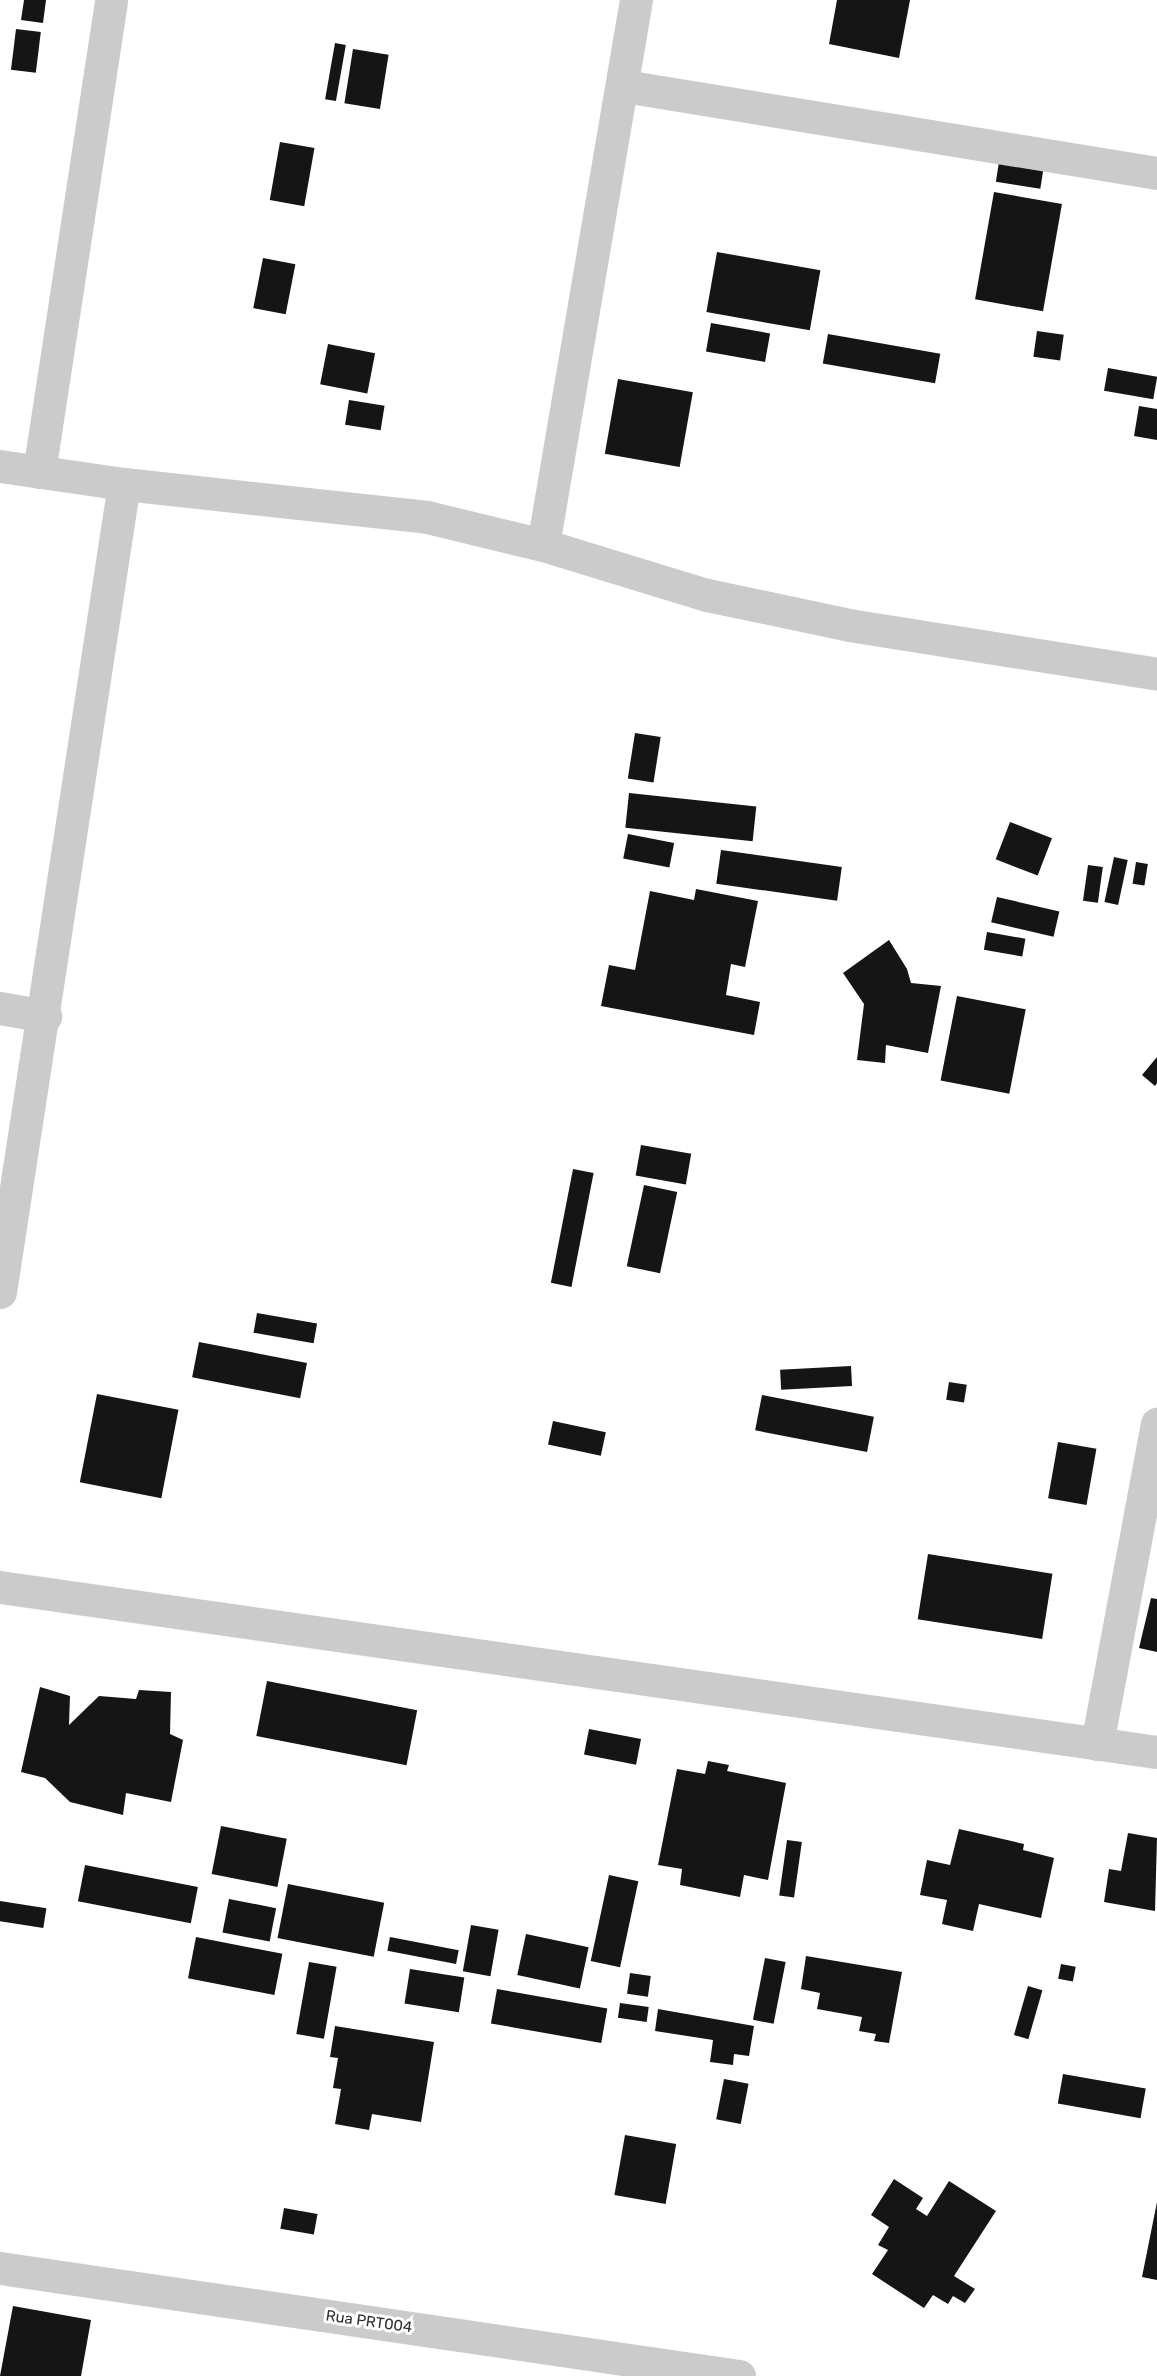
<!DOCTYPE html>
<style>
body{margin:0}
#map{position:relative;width:1157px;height:2376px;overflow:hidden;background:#fff;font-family:Rubik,sans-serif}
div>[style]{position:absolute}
.building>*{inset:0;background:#151515;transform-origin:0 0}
.minor>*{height:33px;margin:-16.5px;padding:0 16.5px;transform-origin:16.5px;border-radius:16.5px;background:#cbcbcb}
span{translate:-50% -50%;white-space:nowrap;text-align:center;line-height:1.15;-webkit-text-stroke:6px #fff;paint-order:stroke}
.street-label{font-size:15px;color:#2e2e2e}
</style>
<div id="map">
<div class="building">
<i style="clip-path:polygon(24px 0,46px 0,43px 23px,21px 20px)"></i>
<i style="clip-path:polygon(837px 0,910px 0,899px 58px,829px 44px)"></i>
<i style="left:16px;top:29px;width:25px;height:41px;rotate:7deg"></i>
<i style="left:335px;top:43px;width:11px;height:57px;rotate:10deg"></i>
<i style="left:353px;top:49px;width:36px;height:55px;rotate:9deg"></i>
<i style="left:280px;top:142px;width:35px;height:59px;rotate:10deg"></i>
<i style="left:999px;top:162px;width:45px;height:20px;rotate:9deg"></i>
<i style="left:994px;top:192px;width:69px;height:109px;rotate:10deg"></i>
<i style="left:717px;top:252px;width:105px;height:61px;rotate:10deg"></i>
<i style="left:263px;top:258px;width:33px;height:51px;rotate:11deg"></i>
<i style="left:711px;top:323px;width:60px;height:29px;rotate:10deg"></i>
<i style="left:1037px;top:331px;width:27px;height:26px;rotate:8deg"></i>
<i style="left:828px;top:334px;width:114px;height:30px;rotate:10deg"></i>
<i style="left:328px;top:344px;width:48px;height:41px;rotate:11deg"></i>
<i style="left:1108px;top:368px;width:50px;height:23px;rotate:10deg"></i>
<i style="left:618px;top:379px;width:76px;height:76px;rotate:10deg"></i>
<i style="left:349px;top:400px;width:36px;height:25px;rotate:9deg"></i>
<i style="clip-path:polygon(1139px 406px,1157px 409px,1157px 440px,1134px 436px)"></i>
<i style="left:635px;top:733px;width:26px;height:46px;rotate:9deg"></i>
<i style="left:629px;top:793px;width:128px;height:35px;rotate:6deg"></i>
<i style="left:1010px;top:822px;width:45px;height:40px;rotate:21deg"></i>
<i style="left:628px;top:834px;width:47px;height:25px;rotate:11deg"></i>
<i style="left:721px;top:850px;width:122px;height:34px;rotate:8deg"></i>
<i style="left:1114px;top:857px;width:14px;height:46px;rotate:12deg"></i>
<i style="left:1136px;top:862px;width:12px;height:22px;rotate:9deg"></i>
<i style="left:1088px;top:865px;width:15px;height:36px;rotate:8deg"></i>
<i style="clip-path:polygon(696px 889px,758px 901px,745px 967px,731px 964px,726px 995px,760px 1002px,754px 1035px,601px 1006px,609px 965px,635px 970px,650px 891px,694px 900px)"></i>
<i style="left:997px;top:897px;width:64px;height:26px;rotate:13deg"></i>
<i style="left:987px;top:932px;width:39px;height:18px;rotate:10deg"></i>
<i style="clip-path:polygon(889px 940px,907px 969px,911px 983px,941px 986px,928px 1053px,886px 1045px,885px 1063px,857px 1060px,864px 1004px,843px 973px)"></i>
<i style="left:957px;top:996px;width:70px;height:86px;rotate:11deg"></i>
<i style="clip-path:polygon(1157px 1057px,1157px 1083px,1155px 1086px,1142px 1075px)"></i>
<i style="left:641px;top:1145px;width:51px;height:31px;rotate:10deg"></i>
<i style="left:573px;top:1169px;width:21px;height:116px;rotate:11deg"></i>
<i style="left:644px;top:1185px;width:34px;height:83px;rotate:12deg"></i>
<i style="left:257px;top:1313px;width:61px;height:20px;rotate:10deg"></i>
<i style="left:199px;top:1342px;width:110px;height:36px;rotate:11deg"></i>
<i style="left:851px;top:1366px;width:20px;height:71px;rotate:87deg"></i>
<i style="left:949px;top:1382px;width:18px;height:18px;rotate:9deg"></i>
<i style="left:97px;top:1394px;width:83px;height:90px;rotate:11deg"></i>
<i style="left:762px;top:1395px;width:114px;height:36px;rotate:11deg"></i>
<i style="left:553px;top:1421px;width:54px;height:24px;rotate:12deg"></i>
<i style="left:1058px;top:1442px;width:39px;height:57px;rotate:10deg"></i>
<i style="left:928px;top:1554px;width:126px;height:66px;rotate:9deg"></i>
<i style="clip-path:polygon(1151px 1598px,1157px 1599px,1157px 1652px,1139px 1648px)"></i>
<i style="left:267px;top:1681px;width:153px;height:56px;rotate:11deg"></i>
<i style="clip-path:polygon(40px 1687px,70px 1696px,69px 1725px,99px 1696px,136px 1699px,139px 1690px,171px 1692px,170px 1734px,183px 1740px,171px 1802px,126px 1793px,123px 1815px,70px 1802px,45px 1778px,21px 1772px)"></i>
<i style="left:589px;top:1729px;width:53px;height:26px;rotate:11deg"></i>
<i style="clip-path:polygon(708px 1761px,729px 1765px,727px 1771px,786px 1783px,768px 1880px,744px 1875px,740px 1897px,680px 1885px,682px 1869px,658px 1865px,677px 1769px,705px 1774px)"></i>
<i style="left:221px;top:1826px;width:67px;height:49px;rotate:11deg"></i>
<i style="clip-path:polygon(959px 1829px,1024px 1844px,1023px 1850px,1054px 1858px,1041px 1918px,979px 1904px,973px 1931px,942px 1924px,947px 1900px,920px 1895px,927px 1860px,950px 1865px)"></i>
<i style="clip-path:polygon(1128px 1833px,1157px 1838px,1155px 1911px,1104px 1902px,1109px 1869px,1121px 1871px)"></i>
<i style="left:787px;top:1840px;width:15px;height:56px;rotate:8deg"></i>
<i style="left:85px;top:1865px;width:115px;height:37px;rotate:11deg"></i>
<i style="left:609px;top:1875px;width:30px;height:88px;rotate:12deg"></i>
<i style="left:288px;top:1884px;width:98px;height:55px;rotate:11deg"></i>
<i style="left:229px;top:1899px;width:48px;height:34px;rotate:11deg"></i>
<i style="left:0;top:1901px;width:47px;height:20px;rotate:9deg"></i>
<i style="left:471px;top:1925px;width:28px;height:47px;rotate:10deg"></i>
<i style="left:526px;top:1934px;width:64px;height:42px;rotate:12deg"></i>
<i style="left:196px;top:1937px;width:88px;height:42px;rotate:11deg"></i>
<i style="left:390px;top:1937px;width:70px;height:14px;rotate:11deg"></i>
<i style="clip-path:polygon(806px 1956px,902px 1972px,889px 2043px,874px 2041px,876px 2034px,859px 2031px,862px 2017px,817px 2009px,820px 1993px,801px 1989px)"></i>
<i style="left:765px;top:1958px;width:21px;height:63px;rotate:11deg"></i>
<i style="left:309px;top:1962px;width:28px;height:73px;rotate:10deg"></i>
<i style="left:1061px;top:1964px;width:15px;height:15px;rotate:11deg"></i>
<i style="left:410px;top:1969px;width:55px;height:35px;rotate:9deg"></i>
<i style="left:630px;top:1973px;width:21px;height:21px;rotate:8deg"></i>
<i style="left:1028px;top:1986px;width:15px;height:51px;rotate:16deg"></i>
<i style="left:497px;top:1989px;width:112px;height:35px;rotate:10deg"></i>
<i style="left:620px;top:2003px;width:29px;height:15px;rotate:8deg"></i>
<i style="clip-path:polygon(658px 2009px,754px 2026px,749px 2056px,734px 2054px,733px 2065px,710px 2062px,713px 2040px,655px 2031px)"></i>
<i style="clip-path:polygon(335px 2026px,434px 2042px,421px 2122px,372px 2114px,369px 2130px,335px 2124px,341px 2089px,333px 2088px,338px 2058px,330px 2057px)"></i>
<i style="left:1063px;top:2074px;width:84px;height:30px;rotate:10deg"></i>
<i style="left:724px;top:2079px;width:25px;height:41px;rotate:11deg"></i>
<i style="left:625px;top:2135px;width:52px;height:61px;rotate:10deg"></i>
<i style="clip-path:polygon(894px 2179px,923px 2198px,916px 2209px,927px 2216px,949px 2181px,996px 2211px,954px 2276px,975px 2289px,965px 2303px,953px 2296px,948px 2304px,933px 2295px,924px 2308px,872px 2274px,888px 2250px,878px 2245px,889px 2227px,871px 2215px)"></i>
<i style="clip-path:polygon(1157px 2202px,1157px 2280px,1142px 2277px)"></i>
<i style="left:284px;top:2208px;width:34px;height:21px;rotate:10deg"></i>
<i style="clip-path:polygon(13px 2306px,91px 2320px,81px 2376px,0 2376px)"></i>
</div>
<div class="minor">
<i style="left:624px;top:86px;width:540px;rotate:9.27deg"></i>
<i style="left:0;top:466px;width:125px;rotate:8.3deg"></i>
<i style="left:124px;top:484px;width:305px;rotate:6.2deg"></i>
<i style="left:427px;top:517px;width:119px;rotate:13.6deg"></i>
<i style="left:543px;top:545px;width:171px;rotate:17deg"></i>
<i style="left:707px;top:595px;width:145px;rotate:11.9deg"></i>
<i style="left:849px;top:625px;width:312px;rotate:9deg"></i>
<i style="left:39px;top:472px;width:477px;rotate:-81.3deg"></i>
<i style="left:543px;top:545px;width:553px;rotate:-80.32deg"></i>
<i style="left:0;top:1008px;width:46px;rotate:10.1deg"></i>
<i style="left:0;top:1292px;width:817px;rotate:-81.28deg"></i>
<i style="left:0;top:1587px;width:1169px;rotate:8.12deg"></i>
<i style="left:1097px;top:1744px;width:326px;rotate:-79.4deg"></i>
<i style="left:0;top:2268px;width:747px;rotate:8.31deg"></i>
</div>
<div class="street-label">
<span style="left:369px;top:2322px;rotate:8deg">Rua PRT004</span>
</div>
</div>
